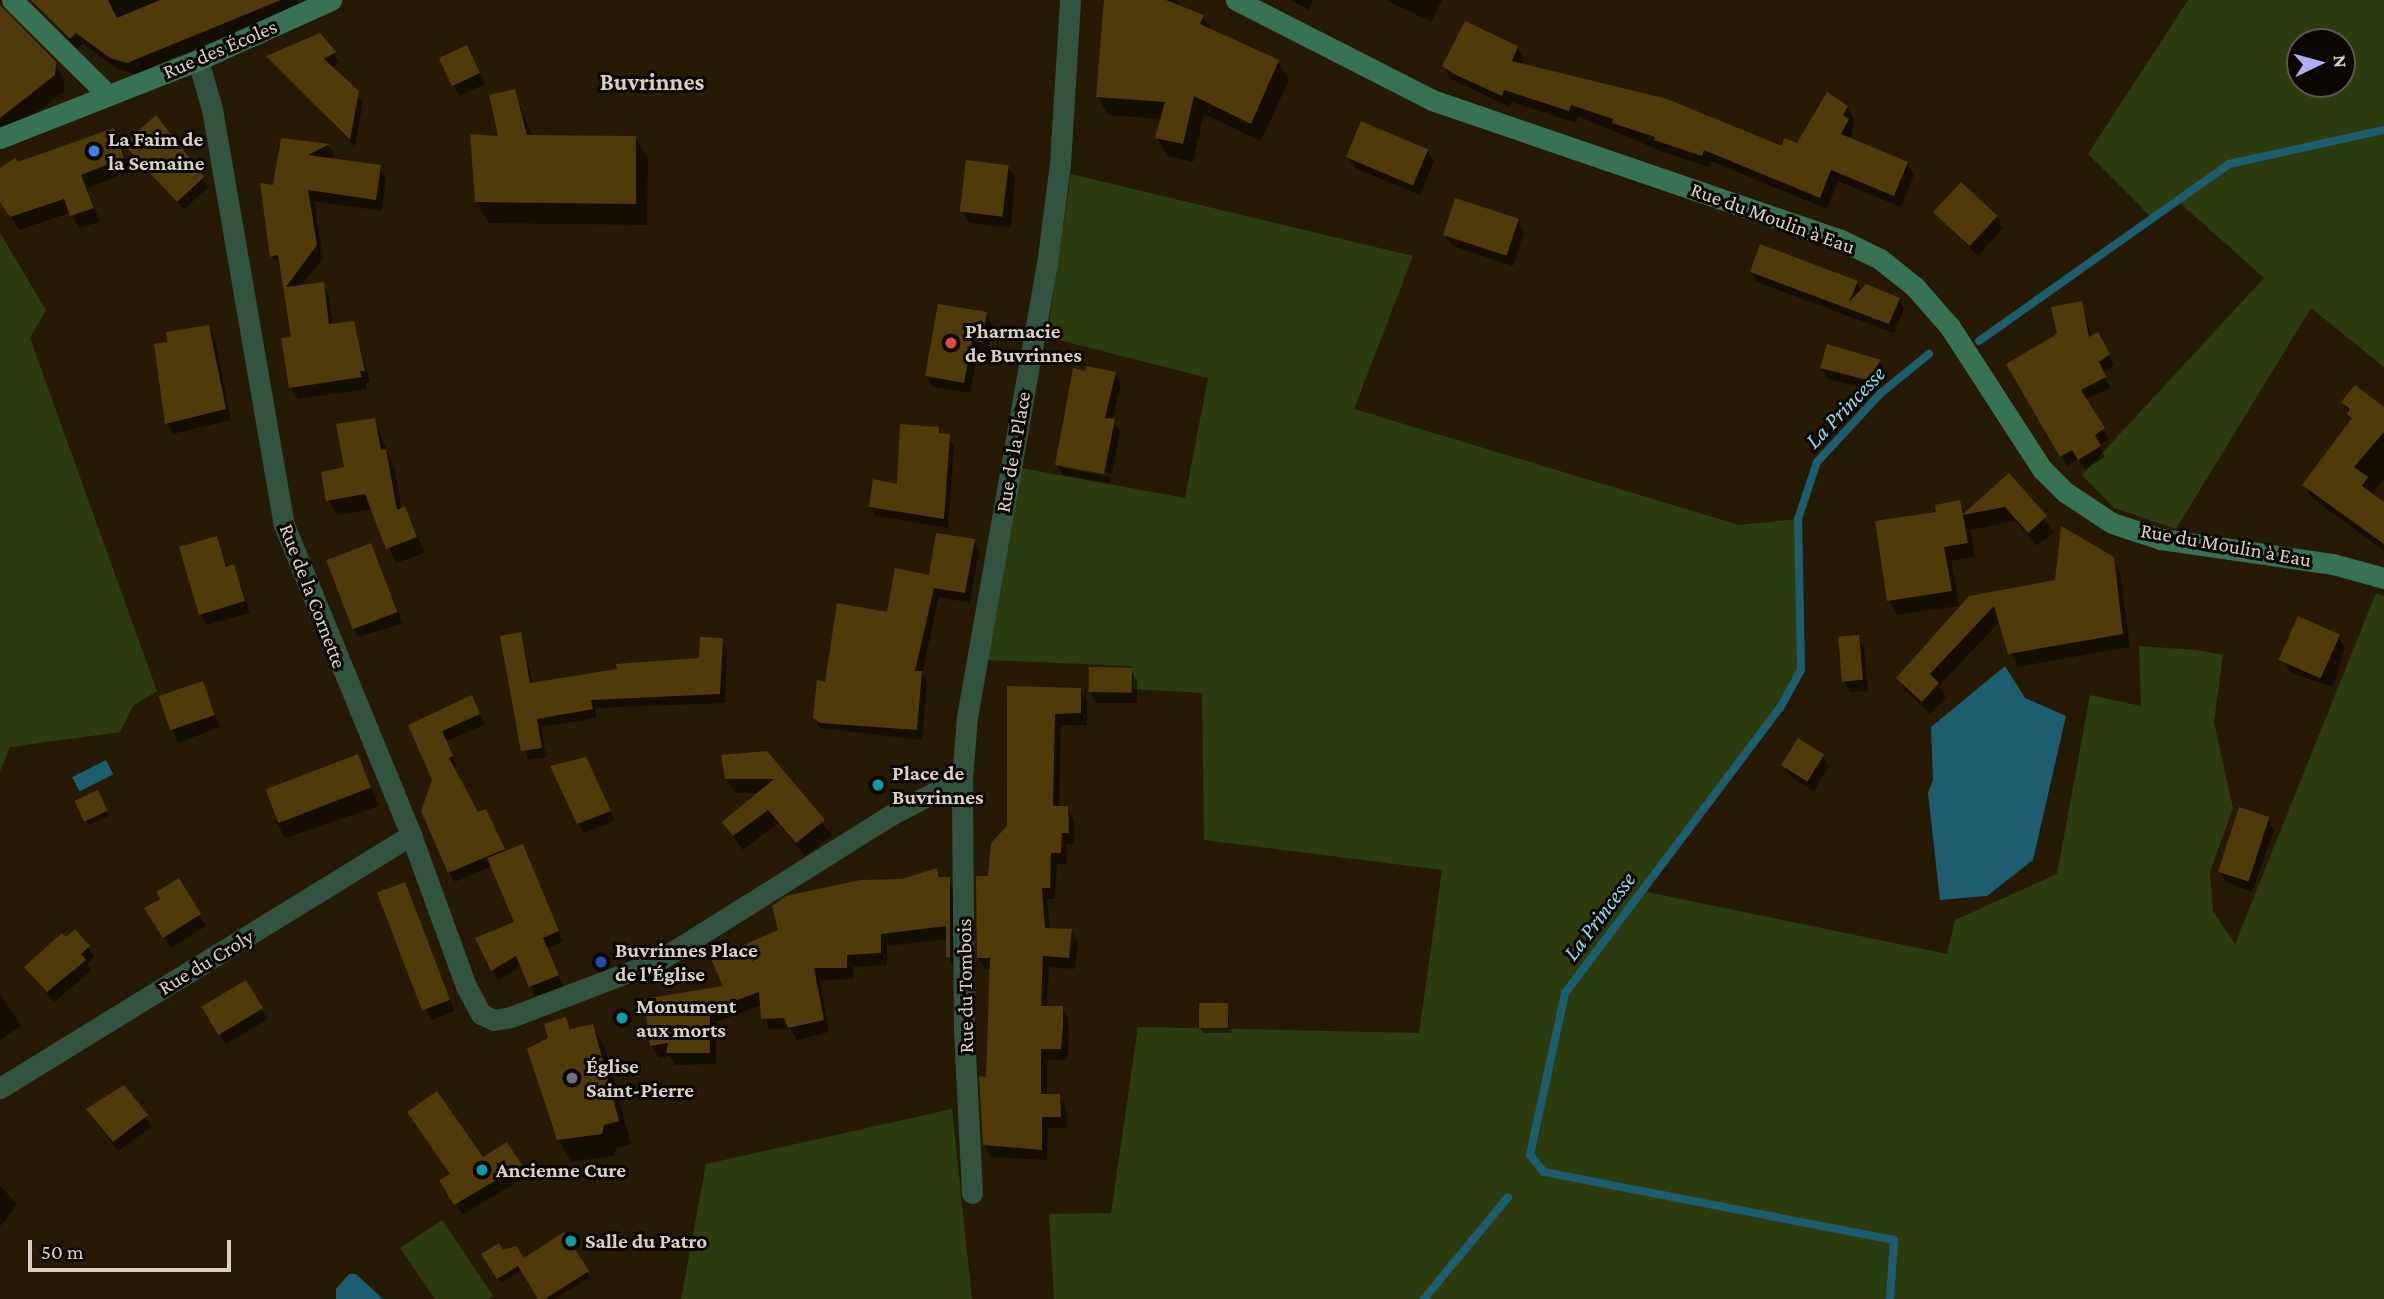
<!DOCTYPE html>
<meta charset="utf-8">
<style>
body{margin:0}
#map{position:relative;width:2384px;height:1299px;overflow:hidden;background:#261a04;font-family:"Crimson Pro",serif}
div>[style]{position:absolute}
.green>*{inset:0;background:#2c3c0f}
.water>*{inset:0;background:#1c5e6f;transform-origin:0 0}
.shadow>*{inset:0;background:#0007;transform-origin:0 0}
.stream>*{height:8px;margin:-4px;padding:0 4px;transform-origin:4px;border-radius:4px;background:#1c5e6f}
.building>*{inset:0;background:#513a09;transform-origin:0 0}
.street>*{height:21px;margin:-10.5px;padding:0 10.5px;transform-origin:10.5px;border-radius:10.5px;background:#315340}
.secondary>*{height:21px;margin:-10.5px;padding:0 10.5px;transform-origin:10.5px;border-radius:10.5px;background:#387254}
.dots>*{width:19px;height:19px;translate:-50% -50%;box-sizing:border-box;border:4px solid #0b0601;border-radius:50%}
span{translate:-50% -50%;white-space:nowrap;text-align:center;line-height:1.15;-webkit-text-stroke:6px #0b0601;paint-order:stroke}
.street-label{font-size:21px;color:#d9d1c4}
.poi-label{font-size:21px;color:#d9d1c4;font-weight:700}
.left{translate:0 -50%;text-align:left}
.water-label{font-size:23px;color:#88dcf4;font-style:italic}
.quarter-label{font-size:24px;color:#d9d1c4;font-weight:700}
.north{position:absolute;left:2286px;top:28px;width:70px;height:70px;box-sizing:border-box;background:#0b0601;border:2px solid #5d574f;border-radius:50%;rotate:85deg;font-size:19px;font-weight:700;line-height:28px;text-align:center;color:#d9d1c4}
.north::after{content:'';display:block;margin:auto;width:24px;height:32px;background:#b1adfa;clip-path:polygon(50% 0,100% 100%,50% 72%,0 100%)}
.scale{position:absolute;left:28px;top:1240px;width:203px;height:32px;box-sizing:border-box;border:4px solid #d9d1c4;border-top:0;padding-left:9px;font-size:21px;line-height:24px;white-space:nowrap;color:#d9d1c4;-webkit-text-stroke:5px #0b0601;paint-order:stroke}
</style>
<div id="map">
<div class="green">
<i style="clip-path:polygon(evenodd,2188px 0,2384px 0,2384px 367px,2311px 308px,2176px 529px,2114px 508px,2082px 475px,2264px 278px,2179px 202px,2154px 220px,2088px 154px,2188px 0,2300px 42px,2342px 42px,2342px 84px,2300px 84px,2300px 42px)"></i>
<i style="clip-path:polygon(1071px 174px,1413px 256px,1354px 409px,1739px 525px,1798px 519px,1801px 670px,1780px 708px,1642px 891px,1947px 954px,1955px 920px,2057px 874px,2090px 695px,2141px 706px,2139px 646px,2196px 650px,2223px 655px,2214px 722px,2233px 808px,2210px 872px,2213px 911px,2235px 944px,2376px 593px,2384px 596px,2384px 1299px,1054px 1299px,1049px 1214px,1111px 1213px,1138px 1027px,1419px 1033px,1442px 870px,1204px 840px,1202px 693px,1133px 689px,1132px 666px,987px 660px,1021px 468px,1185px 498px,1208px 378px,1047px 337px)"></i>
<i style="clip-path:polygon(0 233px,46px 310px,30px 338px,157px 691px,133px 706px,120px 732px,10px 747px,0 772px)"></i>
<i style="clip-path:polygon(952px 1109px,972px 1299px,681px 1299px,706px 1164px)"></i>
<i style="clip-path:polygon(442px 1220px,493px 1296px,488px 1299px,435px 1299px,400px 1248px)"></i>
</div>
<div class="water">
<i style="clip-path:polygon(2005px 666px,2025px 698px,2066px 716px,2033px 860px,1987px 896px,1940px 900px,1928px 793px,1933px 780px,1931px 727px)"></i>
<i style="left:106px;top:760px;width:16px;height:38px;rotate:63deg"></i>
<i style="clip-path:polygon(349px 1274px,356px 1274px,383px 1299px,336px 1299px,336px 1289px)"></i>
</div>
<div class="shadow">
<i style="clip-path:polygon(33px 0,297px 0,300px 4px,135px 74px,118px 69px,83px 44px,77px 49px)"></i>
<i style="clip-path:polygon(1105px 0,1177px 0,1182px 8px,1203px 16px,1211px 30px,1278px 61px,1289px 80px,1261px 141px,1204px 114px,1193px 162px,1168px 156px,1157px 138px,1162px 119px,1108px 115px,1098px 97px)"></i>
<i style="clip-path:polygon(1291px 0,1313px 0,1308px 10px)"></i>
<i style="clip-path:polygon(1386px 0,1442px 0,1431px 22px)"></i>
<i style="clip-path:polygon(0 33px,54px 63px,64px 80px,64px 92px,0 139px)"></i>
<i style="clip-path:polygon(320px 35px,340px 62px,331px 68px,363px 102px,355px 147px,269px 57px)"></i>
<i style="clip-path:polygon(1517px 47px,1524px 59px,1521px 65px,1782px 148px,1798px 145px,1847px 107px,1854px 119px,1851px 140px,1907px 163px,1914px 175px,1901px 207px,1838px 181px,1827px 209px,1711px 161px,1709px 167px,1663px 152px,1578px 116px,1576px 123px,1511px 102px,1509px 107px,1451px 79px,1444px 66px)"></i>
<i style="clip-path:polygon(473px 58px,485px 84px,460px 96px,453px 85px)"></i>
<i style="clip-path:polygon(514px 91px,533px 137px,635px 137px,648px 159px,647px 225px,489px 223px,476px 201px)"></i>
<i style="clip-path:polygon(155px 118px,208px 187px,184px 210px,125px 145px)"></i>
<i style="clip-path:polygon(113px 131px,131px 171px,87px 188px,100px 222px,79px 228px,70px 213px,19px 230px,0 200px,0 170px)"></i>
<i style="clip-path:polygon(282px 140px,329px 146px,335px 156px,328px 160px,380px 167px,386px 179px,382px 211px,314px 201px,323px 258px,301px 286px,323px 284px,329px 295px,333px 325px,353px 323px,370px 382px,366px 383px,367px 389px,298px 399px,291px 387px,293px 338px,282px 267px,271px 256px,274px 187px)"></i>
<i style="clip-path:polygon(1427px 150px,1434px 161px,1420px 195px,1355px 168px,1348px 157px)"></i>
<i style="clip-path:polygon(1008px 167px,1015px 178px,1011px 228px,969px 223px,963px 211px)"></i>
<i style="clip-path:polygon(1935px 212px,1997px 217px,2003px 228px,1978px 256px)"></i>
<i style="clip-path:polygon(1518px 221px,1524px 232px,1513px 266px,1452px 246px,1445px 235px)"></i>
<i style="clip-path:polygon(1752px 272px,1857px 282px,1862px 291px,1899px 299px,1904px 309px,1894px 333px,1757px 282px)"></i>
<i style="clip-path:polygon(2081px 303px,2092px 337px,2097px 334px,2114px 365px,2103px 373px,2110px 388px,2085px 400px,2109px 439px,2099px 445px,2105px 457px,2085px 469px,2079px 459px,2067px 466px,2008px 364px,2058px 335px)"></i>
<i style="clip-path:polygon(986px 314px,992px 325px,988px 353px,978px 352px,970px 393px,933px 387px,927px 376px)"></i>
<i style="clip-path:polygon(208px 327px,215px 338px,231px 420px,173px 434px,166px 423px,169px 343px)"></i>
<i style="clip-path:polygon(1880px 362px,1886px 373px,1873px 390px,1828px 379px,1821px 368px)"></i>
<i style="clip-path:polygon(1075px 370px,1115px 373px,1121px 383px,1112px 421px,1120px 431px,1112px 474px,1062px 464px,1062px 468px,1111px 477px,1110px 483px,1063px 475px,1057px 464px)"></i>
<i style="clip-path:polygon(2343px 402px,2384px 409px,2384px 479px,2372px 496px,2384px 504px,2384px 551px,2312px 498px,2305px 485px,2352px 420px)"></i>
<i style="clip-path:polygon(374px 420px,394px 467px,402px 510px,413px 524px,424px 553px,396px 563px,373px 509px,337px 515px,328px 500px)"></i>
<i style="clip-path:polygon(938px 429px,954px 445px,948px 528px,876px 516px,870px 506px,899px 486px)"></i>
<i style="clip-path:polygon(2009px 475px,2054px 532px,2037px 546px,2015px 521px,1970px 530px,1975px 557px,1951px 561px,1959px 606px,1897px 615px,1888px 600px,1938px 513px,1959px 502px,1966px 514px)"></i>
<i style="clip-path:polygon(216px 538px,228px 568px,233px 567px,239px 578px,250px 613px,207px 625px,201px 614px)"></i>
<i style="clip-path:polygon(974px 541px,979px 551px,970px 603px,939px 597px,922px 674px,927px 683px,922px 740px,820px 728px,814px 718px,826px 684px,889px 614px)"></i>
<i style="clip-path:polygon(370px 545px,403px 623px,358px 637px,352px 626px)"></i>
<i style="clip-path:polygon(2112px 558px,2120px 572px,2130px 647px,2017px 667px,2000px 621px,1939px 686px,1946px 697px,1930px 714px,1906px 691px,1898px 678px,1970px 598px,2057px 582px)"></i>
<i style="clip-path:polygon(520px 634px,533px 684px,701px 660px,722px 640px,727px 649px,725px 703px,595px 708px,597px 718px,541px 727px,546px 757px,528px 760px,502px 637px)"></i>
<i style="clip-path:polygon(2338px 636px,2345px 647px,2333px 687px,2291px 673px,2285px 662px)"></i>
<i style="clip-path:polygon(1858px 637px,1864px 648px,1868px 691px,1850px 692px,1844px 681px)"></i>
<i style="clip-path:polygon(1131px 670px,1137px 681px,1137px 703px,1096px 703px,1090px 691px)"></i>
<i style="left:203px;top:683px;width:47px;height:45px;rotate:69deg"></i>
<i style="clip-path:polygon(1009px 688px,1080px 690px,1087px 701px,1087px 725px,1061px 725px,1059px 808px,1067px 808px,1074px 820px,1075px 844px,1067px 844px,1066px 864px,1057px 864px,1055px 899px,1047px 899px,1050px 930px,1071px 931px,1078px 942px,1075px 969px,1049px 967px,1047px 1008px,1062px 1008px,1068px 1019px,1069px 1039px,1067px 1060px,1047px 1060px,1047px 1096px,1059px 1095px,1066px 1107px,1067px 1128px,1048px 1128px,1047px 1160px,991px 1157px,985px 1145px,991px 969px,985px 969px,978px 958px,989px 877px,1009px 827px)"></i>
<i style="clip-path:polygon(477px 707px,485px 725px,446px 741px,457px 766px,453px 768px,477px 814px,490px 821px,505px 853px,528px 856px,563px 942px,547px 948px,563px 986px,536px 996px,522px 966px,498px 981px,477px 939px,516px 923px,492px 866px,455px 882px,449px 872px,434px 780px,410px 726px)"></i>
<i style="clip-path:polygon(767px 753px,832px 835px,805px 856px,778px 823px,743px 850px,724px 823px,760px 793px,735px 793px,726px 778px)"></i>
<i style="clip-path:polygon(1822px 755px,1829px 766px,1814px 791px,1791px 777px,1784px 766px)"></i>
<i style="clip-path:polygon(358px 756px,379px 806px,285px 838px,276px 821px)"></i>
<i style="clip-path:polygon(591px 769px,615px 821px,584px 833px,578px 823px)"></i>
<i style="clip-path:polygon(101px 797px,109px 816px,88px 825px,77px 801px)"></i>
<i style="clip-path:polygon(2268px 819px,2274px 830px,2252px 892px,2226px 882px,2219px 871px)"></i>
<i style="clip-path:polygon(936px 870px,956px 891px,955px 969px,948px 957px,948px 939px,887px 946px,887px 965px,853px 967px,853px 979px,820px 980px,829px 1032px,797px 1040px,791px 1029px,769px 1030px,762px 1005px,716px 1022px,716px 1064px,675px 1065px,670px 1056px,659px 1058px,652px 1046px,726px 987px,902px 880px)"></i>
<i style="clip-path:polygon(178px 880px,206px 926px,171px 948px,147px 909px)"></i>
<i style="clip-path:polygon(404px 884px,455px 1011px,432px 1020px,426px 1009px)"></i>
<i style="clip-path:polygon(88px 947px,94px 957px,87px 964px,91px 971px,54px 1002px,26px 968px)"></i>
<i style="left:246px;top:983px;width:42px;height:49px;rotate:59deg"></i>
<i style="clip-path:polygon(0 994px,21px 1026px,0 1040px)"></i>
<i style="clip-path:polygon(1227px 1005px,1231px 1033px,1203px 1033px,1200px 1028px)"></i>
<i style="clip-path:polygon(565px 1019px,572px 1031px,592px 1026px,605px 1048px,631px 1144px,616px 1148px,614px 1156px,571px 1162px,552px 1127px,529px 1050px,550px 1039px)"></i>
<i style="left:123px;top:1087px;width:49px;height:42px;rotate:54deg"></i>
<i style="left:507px;top:1145px;width:37px;height:74px;rotate:59deg"></i>
<i style="clip-path:polygon(0 1186px,17px 1204px,1px 1226px,0 1225px)"></i>
<i style="clip-path:polygon(563px 1235px,590px 1277px,555px 1299px,540px 1299px,522px 1270px,501px 1283px,483px 1255px,502px 1252px,524px 1260px)"></i>
</div>
<div class="stream">
<i style="left:1979px;top:341px;width:306px;rotate:-35.3deg"></i>
<i style="left:2229px;top:164px;width:159px;rotate:-12.4deg"></i>
<i style="left:1424px;top:1299px;width:132px;rotate:-50.5deg"></i>
<i style="left:1890px;top:1299px;width:59px;rotate:-86.1deg"></i>
<i style="left:1894px;top:1240px;width:357px;rotate:-169deg"></i>
<i style="left:1544px;top:1172px;width:22px;rotate:-129deg"></i>
<i style="left:1530px;top:1155px;width:166px;rotate:-77.8deg"></i>
<i style="left:1565px;top:993px;width:357px;rotate:-53deg"></i>
<i style="left:1780px;top:708px;width:43px;rotate:-61.1deg"></i>
<i style="left:1801px;top:670px;width:151px;rotate:-91.1deg"></i>
<i style="left:1798px;top:519px;width:60px;rotate:-71.6deg"></i>
<i style="left:1817px;top:462px;width:94px;rotate:-47.2deg"></i>
<i style="left:1881px;top:393px;width:62px;rotate:-39.1deg"></i>
</div>
<div class="building">
<i style="clip-path:polygon(31px 0,108px 0,117px 18px,160px 0,281px 0,127px 63px,110px 58px,76px 33px,70px 39px)"></i>
<i style="clip-path:polygon(1104px 0,1166px 0,1204px 15px,1200px 24px,1279px 60px,1251px 124px,1194px 96px,1183px 144px,1155px 138px,1165px 102px,1096px 97px)"></i>
<i style="clip-path:polygon(0 5px,56px 62px,55px 75px,0 118px)"></i>
<i style="clip-path:polygon(1465px 21px,1518px 46px,1512px 61px,1667px 99px,1782px 146px,1784px 138px,1797px 143px,1827px 92px,1848px 106px,1843px 115px,1849px 119px,1841px 134px,1908px 162px,1894px 196px,1831px 170px,1820px 198px,1704px 150px,1702px 156px,1654px 140px,1655px 137px,1612px 123px,1613px 119px,1571px 105px,1569px 111px,1504px 90px,1502px 96px,1454px 74px,1442px 66px)"></i>
<i style="clip-path:polygon(320px 33px,336px 52px,324px 59px,359px 91px,350px 140px,266px 56px)"></i>
<i style="left:467px;top:45px;width:31px;height:31px;rotate:65deg"></i>
<i style="clip-path:polygon(515px 89px,527px 135px,636px 136px,636px 204px,475px 202px,470px 134px,498px 136px,489px 95px)"></i>
<i style="clip-path:polygon(156px 115px,204px 177px,177px 202px,123px 144px)"></i>
<i style="left:1361px;top:121px;width:73px;height:39px;rotate:23deg"></i>
<i style="clip-path:polygon(114px 128px,124px 158px,81px 175px,94px 208px,70px 216px,64px 199px,10px 217px,0 202px,0 168px,15px 158px,18px 162px)"></i>
<i style="clip-path:polygon(281px 138px,330px 144px,308px 155px,381px 165px,376px 200px,308px 190px,317px 245px,286px 287px,324px 282px,329px 324px,354px 321px,365px 371px,360px 371px,362px 377px,289px 388px,281px 338px,291px 337px,278px 255px,270px 257px,260px 183px,273px 185px)"></i>
<i style="left:966px;top:160px;width:43px;height:52px;rotate:7deg"></i>
<i style="left:1961px;top:182px;width:50px;height:41px;rotate:43deg"></i>
<i style="left:1455px;top:198px;width:67px;height:39px;rotate:18deg"></i>
<i style="clip-path:polygon(1760px 244px,1858px 281px,1849px 302px,1866px 284px,1900px 298px,1889px 324px,1750px 272px)"></i>
<i style="clip-path:polygon(2082px 301px,2089px 337px,2098px 332px,2110px 354px,2099px 362px,2106px 377px,2081px 390px,2105px 428px,2095px 435px,2101px 446px,2078px 460px,2072px 450px,2060px 457px,2006px 364px,2057px 334px,2051px 307px)"></i>
<i style="clip-path:polygon(938px 304px,987px 312px,982px 342px,972px 341px,964px 383px,925px 376px)"></i>
<i style="clip-path:polygon(209px 325px,226px 409px,165px 424px,154px 344px,167px 342px,166px 332px)"></i>
<i style="clip-path:polygon(1827px 344px,1881px 360px,1867px 380px,1820px 368px)"></i>
<i style="clip-path:polygon(1086px 366px,1116px 372px,1105px 418px,1115px 419px,1104px 474px,1055px 465px,1073px 368px,1085px 371px)"></i>
<i style="clip-path:polygon(2355px 385px,2384px 407px,2384px 432px,2354px 467px,2368px 477px,2362px 486px,2384px 502px,2384px 544px,2302px 485px,2352px 418px,2347px 414px,2350px 409px,2341px 402px)"></i>
<i style="clip-path:polygon(375px 418px,381px 450px,386px 449px,397px 510px,405px 506px,417px 537px,386px 549px,365px 494px,326px 501px,321px 472px,344px 467px,336px 424px)"></i>
<i style="clip-path:polygon(900px 424px,939px 427px,939px 433px,950px 434px,944px 519px,869px 507px,873px 479px,897px 484px)"></i>
<i style="clip-path:polygon(2009px 473px,2047px 516px,2028px 533px,2005px 507px,1963px 515px,1968px 543px,1944px 547px,1952px 591px,1887px 601px,1875px 521px,1936px 512px,1935px 505px,1960px 500px,1963px 514px)"></i>
<i style="clip-path:polygon(2061px 526px,2114px 557px,2123px 634px,2008px 654px,1994px 606px,1930px 674px,1939px 683px,1922px 702px,1896px 678px,1969px 596px,2055px 580px)"></i>
<i style="clip-path:polygon(936px 533px,975px 539px,965px 593px,934px 588px,915px 671px,922px 671px,917px 730px,820px 723px,813px 718px,817px 680px,825px 682px,837px 603px,887px 612px,895px 568px,929px 575px)"></i>
<i style="clip-path:polygon(217px 536px,226px 567px,234px 564px,245px 601px,199px 615px,179px 547px)"></i>
<i style="left:371px;top:543px;width:74px;height:48px;rotate:69deg"></i>
<i style="left:2298px;top:616px;width:46px;height:48px;rotate:24deg"></i>
<i style="clip-path:polygon(521px 632px,530px 683px,617px 669px,616px 664px,699px 658px,700px 637px,723px 638px,720px 694px,591px 700px,593px 709px,537px 719px,542px 748px,521px 751px,500px 636px)"></i>
<i style="left:1859px;top:635px;width:45px;height:21px;rotate:85deg"></i>
<i style="left:1089px;top:667px;width:43px;height:25px;rotate:1deg"></i>
<i style="left:203px;top:681px;width:36px;height:47px;rotate:71deg"></i>
<i style="clip-path:polygon(1007px 686px,1081px 688px,1081px 713px,1055px 714px,1053px 806px,1068px 806px,1069px 833px,1062px 833px,1061px 853px,1051px 853px,1050px 888px,1042px 888px,1045px 928px,1072px 929px,1069px 958px,1043px 956px,1041px 1006px,1063px 1006px,1063px 1026px,1061px 1049px,1041px 1049px,1041px 1094px,1060px 1094px,1061px 1117px,1042px 1117px,1042px 1150px,983px 1145px,979px 1076px,986px 1077px,990px 958px,977px 958px,976px 876px,988px 876px,991px 843px,1007px 826px)"></i>
<i style="clip-path:polygon(472px 695px,480px 714px,442px 731px,453px 756px,449px 758px,478px 812px,486px 809px,505px 849px,448px 873px,421px 811px,432px 780px,408px 725px)"></i>
<i style="left:1798px;top:738px;width:31px;height:32px;rotate:32deg"></i>
<i style="clip-path:polygon(767px 751px,825px 820px,796px 843px,768px 810px,733px 836px,722px 822px,774px 779px,725px 779px,721px 755px)"></i>
<i style="left:358px;top:754px;width:36px;height:99px;rotate:69deg"></i>
<i style="clip-path:polygon(586px 757px,611px 811px,577px 824px,550px 766px)"></i>
<i style="left:98px;top:790px;width:23px;height:26px;rotate:65deg"></i>
<i style="left:2239px;top:807px;width:32px;height:68px;rotate:18deg"></i>
<i style="clip-path:polygon(523px 844px,559px 931px,543px 938px,559px 975px,529px 987px,516px 956px,491px 971px,475px 938px,514px 922px,487px 858px)"></i>
<i style="clip-path:polygon(937px 868px,939px 877px,950px 877px,950px 958px,946px 957px,946px 926px,881px 934px,881px 953px,847px 955px,847px 968px,814px 968px,824px 1020px,788px 1028px,784px 1018px,761px 1019px,759px 992px,710px 1010px,710px 1053px,666px 1053px,668px 1043px,650px 1046px,644px 999px,723px 986px,711px 959px,778px 930px,772px 906px,786px 896px,860px 880px,902px 879px)"></i>
<i style="clip-path:polygon(179px 878px,201px 914px,163px 938px,144px 908px,160px 899px,156px 892px)"></i>
<i style="left:405px;top:882px;width:126px;height:30px;rotate:69deg"></i>
<i style="clip-path:polygon(75px 929px,90px 946px,81px 954px,86px 960px,47px 992px,24px 967px,62px 933px,66px 937px)"></i>
<i style="left:246px;top:980px;width:33px;height:52px;rotate:59deg"></i>
<i style="left:1199px;top:1003px;width:29px;height:25px"></i>
<i style="clip-path:polygon(566px 1017px,570px 1029px,593px 1024px,619px 1121px,604px 1125px,602px 1134px,557px 1140px,527px 1049px,548px 1038px,544px 1024px)"></i>
<i style="clip-path:polygon(124px 1085px,148px 1115px,113px 1142px,86px 1109px)"></i>
<i style="clip-path:polygon(437px 1091px,483px 1157px,507px 1142px,522px 1165px,454px 1205px,439px 1180px,450px 1174px,407px 1112px)"></i>
<i style="clip-path:polygon(564px 1232px,589px 1271px,545px 1299px,538px 1299px,518px 1266px,497px 1279px,481px 1254px,499px 1243px,503px 1250px,516px 1246px,524px 1258px)"></i>
</div>
<div class="street">
<i style="left:198px;top:60px;width:51px;rotate:74.1deg"></i>
<i style="left:212px;top:109px;width:422px;rotate:80.2deg"></i>
<i style="left:284px;top:525px;width:335px;rotate:67.7deg"></i>
<i style="left:411px;top:835px;width:161px;rotate:70deg"></i>
<i style="left:466px;top:986px;width:32px;rotate:62deg"></i>
<i style="left:481px;top:1014px;width:14px;rotate:25deg"></i>
<i style="left:494px;top:1020px;width:17px;rotate:-10deg"></i>
<i style="left:511px;top:1017px;width:157px;rotate:-20.9deg"></i>
<i style="left:658px;top:961px;width:275px;rotate:-32.1deg"></i>
<i style="left:891px;top:815px;width:80px;rotate:-27.5deg"></i>
<i style="left:0;top:1088px;width:483px;rotate:-31.6deg"></i>
<i style="left:972px;top:1193px;width:163px;rotate:-92.8deg"></i>
<i style="left:964px;top:1030px;width:252px;rotate:-90.5deg"></i>
<i style="left:962px;top:778px;width:61px;rotate:-85.3deg"></i>
<i style="left:967px;top:717px;width:468px;rotate:-80deg"></i>
<i style="left:1048px;top:256px;width:93px;rotate:-82.6deg"></i>
<i style="left:1060px;top:164px;width:164px;rotate:-86.5deg"></i>
</div>
<div class="secondary">
<i style="left:12px;top:0;width:134px;rotate:44.7deg"></i>
<i style="left:1236px;top:0;width:220px;rotate:27deg"></i>
<i style="left:1432px;top:100px;width:432px;rotate:18.9deg"></i>
<i style="left:1841px;top:240px;width:43px;rotate:26deg"></i>
<i style="left:1880px;top:259px;width:45px;rotate:38.7deg"></i>
<i style="left:1915px;top:287px;width:53px;rotate:48.8deg"></i>
<i style="left:1950px;top:327px;width:169px;rotate:57.1deg"></i>
<i style="left:2042px;top:469px;width:33px;rotate:45deg"></i>
<i style="left:2065px;top:492px;width:56px;rotate:33.4deg"></i>
<i style="left:2112px;top:523px;width:52px;rotate:18.1deg"></i>
<i style="left:2161px;top:539px;width:174px;rotate:8.3deg"></i>
<i style="left:2333px;top:564px;width:53px;rotate:15.4deg"></i>
<i style="left:0;top:138px;width:213px;rotate:-21.5deg"></i>
<i style="left:198px;top:60px;width:146px;rotate:-24.3deg"></i>
</div>
<div class="dots">
<i style="left:94px;top:151px;background:#3f7fe0"></i>
<i style="left:951px;top:343px;background:#e0444e"></i>
<i style="left:878px;top:785px;background:#0f9aa8"></i>
<i style="left:601px;top:962px;background:#1a4fb4"></i>
<i style="left:622px;top:1018px;background:#0f9aa8"></i>
<i style="left:572px;top:1078px;background:#6b7280"></i>
<i style="left:482px;top:1170px;background:#0f9aa8"></i>
<i style="left:571px;top:1241px;background:#0f9aa8"></i>
</div>
<div class="street-label">
<span style="left:220px;top:49px;rotate:-23deg">Rue des Écoles</span>
<span style="left:1773px;top:218px;rotate:20deg">Rue du Moulin à Eau</span>
<span style="left:1013px;top:452px;rotate:-80deg">Rue de la Place</span>
<span style="left:2226px;top:545px;rotate:10deg">Rue du Moulin à Eau</span>
<span style="left:313px;top:596px;rotate:69deg">Rue de la Cornette</span>
<span style="left:206px;top:962px;rotate:-31deg">Rue du Croly</span>
<span style="left:965px;top:986px;rotate:-91deg">Rue du Tombois</span>
</div>
<div class="poi-label">
<span class="left" style="left:108px;top:151px">La Faim de<br>la Semaine</span>
<span class="left" style="left:965px;top:343px">Pharmacie<br>de Buvrinnes</span>
<span class="left" style="left:892px;top:785px">Place de<br>Buvrinnes</span>
<span class="left" style="left:615px;top:962px">Buvrinnes Place<br>de l'Église</span>
<span class="left" style="left:636px;top:1018px">Monument<br>aux morts</span>
<span class="left" style="left:586px;top:1078px">Église<br>Saint-Pierre</span>
<span class="left" style="left:496px;top:1170px">Ancienne Cure</span>
<span class="left" style="left:585px;top:1241px">Salle du Patro</span>
</div>
<div class="water-label">
<span style="left:1845px;top:407px;rotate:-46deg">La Princesse</span>
<span style="left:1599px;top:916px;rotate:-53deg">La Princesse</span>
</div>
<div class="quarter-label">
<span style="left:652px;top:82px">Buvrinnes</span>
</div>
<div class="north">N</div>
<div class="scale">50 m</div>
</div>
